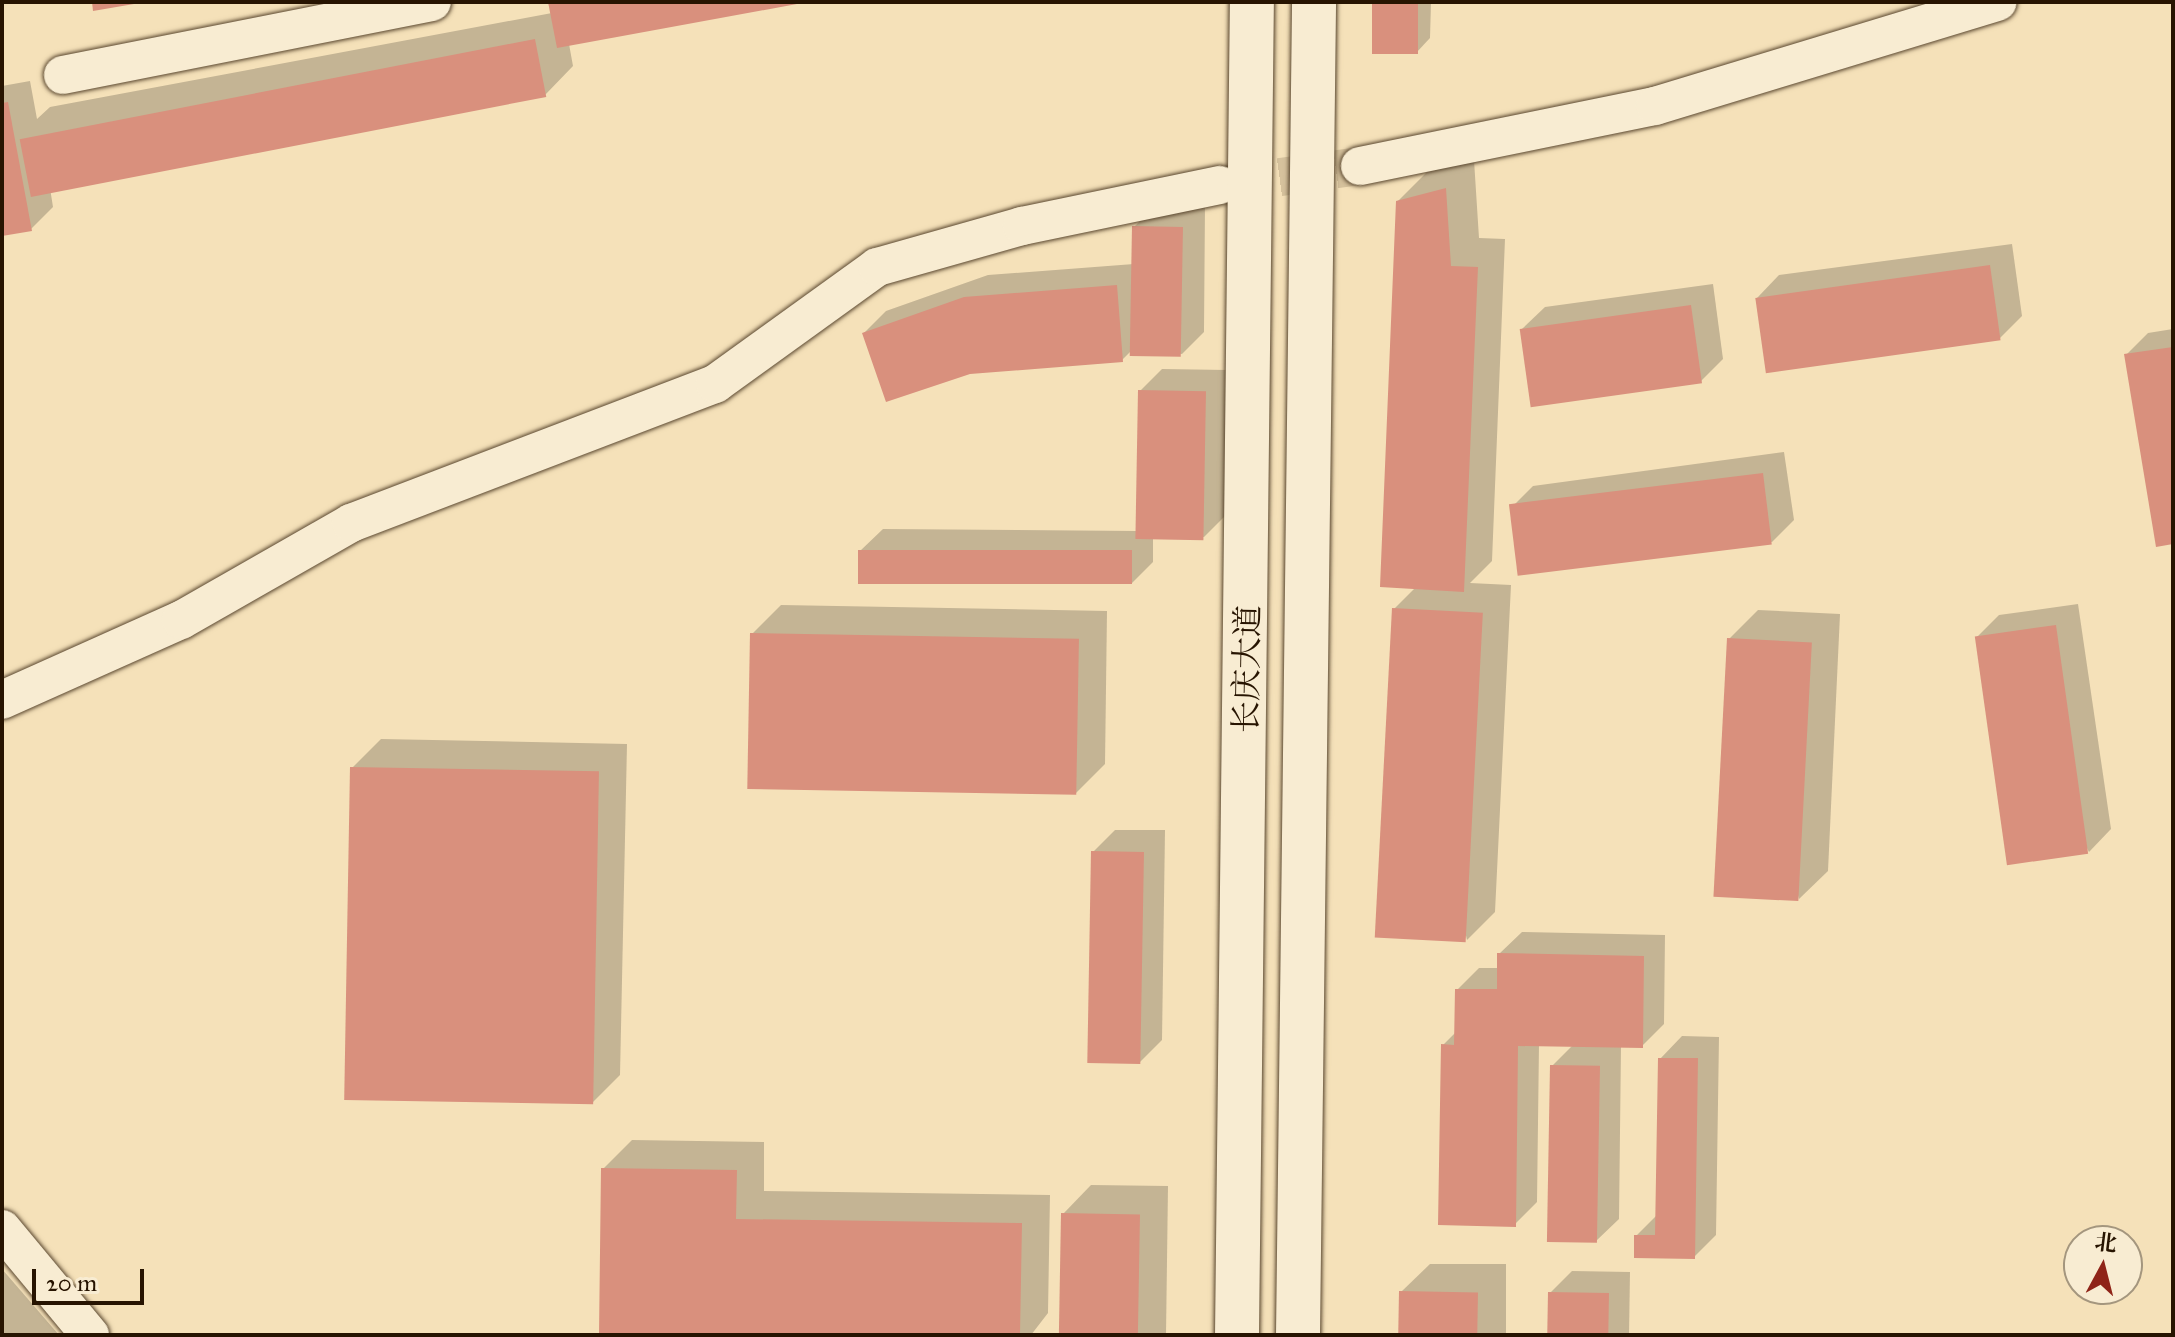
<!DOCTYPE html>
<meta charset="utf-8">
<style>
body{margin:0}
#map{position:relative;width:2175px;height:1337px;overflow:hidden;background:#f5e1b9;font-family:"IM FELL Great Primer","Noto Serif SC",serif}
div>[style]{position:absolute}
.shadow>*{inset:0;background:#0003}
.building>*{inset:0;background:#d9907d;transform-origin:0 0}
.minor-tunnel>*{height:38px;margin-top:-19px;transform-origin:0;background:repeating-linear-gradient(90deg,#d6c29d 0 38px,transparent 0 57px)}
.roads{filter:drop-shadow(0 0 2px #5a472f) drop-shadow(0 0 2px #5a472f)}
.minor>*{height:38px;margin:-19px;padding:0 19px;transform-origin:19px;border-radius:19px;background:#f8ecd2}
.secondary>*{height:44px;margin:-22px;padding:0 22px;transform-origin:22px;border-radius:22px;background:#f8ecd2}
span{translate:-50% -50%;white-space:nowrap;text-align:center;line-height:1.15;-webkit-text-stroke:6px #f8ecd2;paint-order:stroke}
.street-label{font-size:32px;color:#271401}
.frame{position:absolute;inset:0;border:4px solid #271401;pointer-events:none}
.north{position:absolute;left:2063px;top:1225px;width:80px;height:80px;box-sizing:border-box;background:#f8ecd2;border:2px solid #a4967e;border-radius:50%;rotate:7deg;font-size:22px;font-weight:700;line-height:32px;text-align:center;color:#271401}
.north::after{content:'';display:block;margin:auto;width:28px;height:36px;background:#8f2418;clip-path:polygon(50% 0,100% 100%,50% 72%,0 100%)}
.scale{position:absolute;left:32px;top:1269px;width:112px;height:36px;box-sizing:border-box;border:4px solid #271401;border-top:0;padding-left:10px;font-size:24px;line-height:28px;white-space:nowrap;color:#271401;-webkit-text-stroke:6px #f8ecd2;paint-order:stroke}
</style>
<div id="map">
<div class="shadow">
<i style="clip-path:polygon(550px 2px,794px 2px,569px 44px,573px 66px,545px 95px,50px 188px,53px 207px,31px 229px,2px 234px,2px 86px,30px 81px,37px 119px,50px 107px,552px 13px)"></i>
<i style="clip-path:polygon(1374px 2px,1431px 2px,1430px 38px,1416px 53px)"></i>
<i style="clip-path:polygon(1474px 160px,1479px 238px,1505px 239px,1492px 561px,1470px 583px,1511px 585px,1495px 912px,1467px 940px,1394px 609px,1416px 587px,1398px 201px,1427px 172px)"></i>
<i style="clip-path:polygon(1156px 205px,1205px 205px,1204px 332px,1182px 354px,1134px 348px,1122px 360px,864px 333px,886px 311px,988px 275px,1134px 264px,1134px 227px)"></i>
<i style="clip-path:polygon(2012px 244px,2022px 316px,2000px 338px,1757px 298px,1779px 275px)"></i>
<i style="clip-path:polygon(1713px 284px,1723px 359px,1701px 381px,1522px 329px,1545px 307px)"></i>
<i style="clip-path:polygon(2173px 329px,2173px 542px,2126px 355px,2148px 333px)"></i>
<i style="clip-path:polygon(1162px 369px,1227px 370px,1226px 515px,1204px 537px,1153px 537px,1153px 562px,1131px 584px,860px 551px,883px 529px,1138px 531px,1140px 391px)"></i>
<i style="clip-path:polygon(1784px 452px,1794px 520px,1772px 542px,1511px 508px,1533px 486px)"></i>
<i style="clip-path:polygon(2078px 604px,2111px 829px,2089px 852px,1977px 637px,1999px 615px)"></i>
<i style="clip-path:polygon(781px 605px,1107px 611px,1105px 764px,1076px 793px,752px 634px)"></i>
<i style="clip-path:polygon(1758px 610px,1840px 614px,1828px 871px,1799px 899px,1729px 639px)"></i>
<i style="clip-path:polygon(381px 739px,627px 744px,620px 1075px,591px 1104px,352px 768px)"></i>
<i style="clip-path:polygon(1115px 830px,1165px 830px,1162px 1040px,1140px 1062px,1093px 852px)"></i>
<i style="clip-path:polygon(1522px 932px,1665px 935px,1664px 1024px,1642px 1046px,1621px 1045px,1619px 1219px,1596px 1241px,1552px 1066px,1573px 1045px,1539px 1044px,1537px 1202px,1515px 1224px,1443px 1045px,1457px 1031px,1457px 990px,1479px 968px,1499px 968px,1499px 954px)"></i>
<i style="clip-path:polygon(1682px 1036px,1719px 1037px,1716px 1235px,1694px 1257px,1636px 1236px,1657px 1215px,1660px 1059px)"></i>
<i style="clip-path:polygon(632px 1140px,764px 1142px,764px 1191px,1050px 1195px,1048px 1313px,1031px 1335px,601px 1335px,603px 1169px)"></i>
<i style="clip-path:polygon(1091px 1185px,1168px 1186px,1166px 1335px,1061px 1335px,1063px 1214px)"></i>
<i style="clip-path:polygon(1430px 1264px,1506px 1264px,1506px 1335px,1401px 1335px,1401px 1292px)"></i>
<i style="clip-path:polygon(2px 1269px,59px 1335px,2px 1335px)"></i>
<i style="clip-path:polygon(1572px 1271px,1630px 1272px,1629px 1335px,1549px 1335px,1550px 1293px)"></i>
</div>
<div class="building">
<i style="clip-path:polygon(92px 2px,134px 2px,134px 4px,93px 11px)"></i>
<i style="clip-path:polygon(548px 2px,797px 2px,797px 4px,557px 48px)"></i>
<i style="left:1372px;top:2px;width:46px;height:52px"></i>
<i style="left:535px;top:39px;width:59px;height:525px;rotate:79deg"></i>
<i style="clip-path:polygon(8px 102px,32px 231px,2px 236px,2px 103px)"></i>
<i style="clip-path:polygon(1446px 188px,1451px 266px,1478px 267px,1464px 592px,1380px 587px,1396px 201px)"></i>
<i style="left:1132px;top:226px;width:51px;height:130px;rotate:1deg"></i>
<i style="left:1990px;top:265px;width:76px;height:237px;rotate:82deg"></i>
<i style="clip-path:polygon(1117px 285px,1123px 362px,970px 374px,886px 402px,862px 333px,964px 297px)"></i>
<i style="left:1691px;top:305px;width:79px;height:173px;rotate:82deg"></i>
<i style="clip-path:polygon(2173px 347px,2173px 544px,2156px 547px,2124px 354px)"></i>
<i style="left:1138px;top:390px;width:68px;height:149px;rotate:1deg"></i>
<i style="left:1763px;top:473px;width:72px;height:256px;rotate:83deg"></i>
<i style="left:858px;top:550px;width:274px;height:34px"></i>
<i style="left:1392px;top:608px;width:91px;height:330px;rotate:3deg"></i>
<i style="left:2056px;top:625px;width:231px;height:82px;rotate:82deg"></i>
<i style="left:750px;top:633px;width:329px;height:156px;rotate:1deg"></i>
<i style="left:1727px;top:638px;width:85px;height:259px;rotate:3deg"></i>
<i style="left:350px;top:767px;width:249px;height:333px;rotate:1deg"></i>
<i style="left:1091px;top:851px;width:53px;height:212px;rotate:1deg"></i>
<i style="clip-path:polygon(1497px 953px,1644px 956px,1643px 1048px,1518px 1046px,1516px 1227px,1438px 1225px,1441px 1044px,1454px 1045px,1455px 989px,1497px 989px)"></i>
<i style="clip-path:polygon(1658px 1058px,1698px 1058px,1695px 1259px,1634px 1258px,1634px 1235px,1655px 1235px)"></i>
<i style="left:1550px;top:1065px;width:50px;height:177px;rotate:1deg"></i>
<i style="clip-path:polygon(601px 1168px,737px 1170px,736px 1219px,1022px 1223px,1020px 1335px,599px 1335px)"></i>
<i style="left:1061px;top:1213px;width:79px;height:122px;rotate:1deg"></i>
<i style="left:1399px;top:1291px;width:79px;height:44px;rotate:1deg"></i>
<i style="left:1548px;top:1292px;width:61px;height:43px;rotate:1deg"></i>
</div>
<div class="minor-tunnel">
<i style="left:1223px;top:185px;width:138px;rotate:-7.9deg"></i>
</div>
<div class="roads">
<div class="minor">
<i style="left:63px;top:75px;width:376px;rotate:-11.2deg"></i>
<i style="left:1360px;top:166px;width:301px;rotate:-11.5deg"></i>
<i style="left:1655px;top:106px;width:358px;rotate:-16.9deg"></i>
<i style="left:2px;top:700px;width:196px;rotate:-24.1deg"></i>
<i style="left:181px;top:620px;width:196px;rotate:-29.7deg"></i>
<i style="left:351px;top:523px;width:390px;rotate:-20.9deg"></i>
<i style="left:715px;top:384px;width:200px;rotate:-35.8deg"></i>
<i style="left:877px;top:267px;width:151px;rotate:-15.8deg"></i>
<i style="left:1022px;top:226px;width:202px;rotate:-11.7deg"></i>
<i style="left:2px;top:1229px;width:138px;rotate:50.3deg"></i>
</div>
<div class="secondary">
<i style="left:1237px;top:1335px;width:1333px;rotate:-89.36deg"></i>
<i style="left:1298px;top:1335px;width:1333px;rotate:-89.31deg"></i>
</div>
</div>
<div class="street-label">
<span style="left:1248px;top:669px;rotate:-89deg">长庆大道</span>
</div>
<div class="frame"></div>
<div class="north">北</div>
<div class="scale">20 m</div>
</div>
